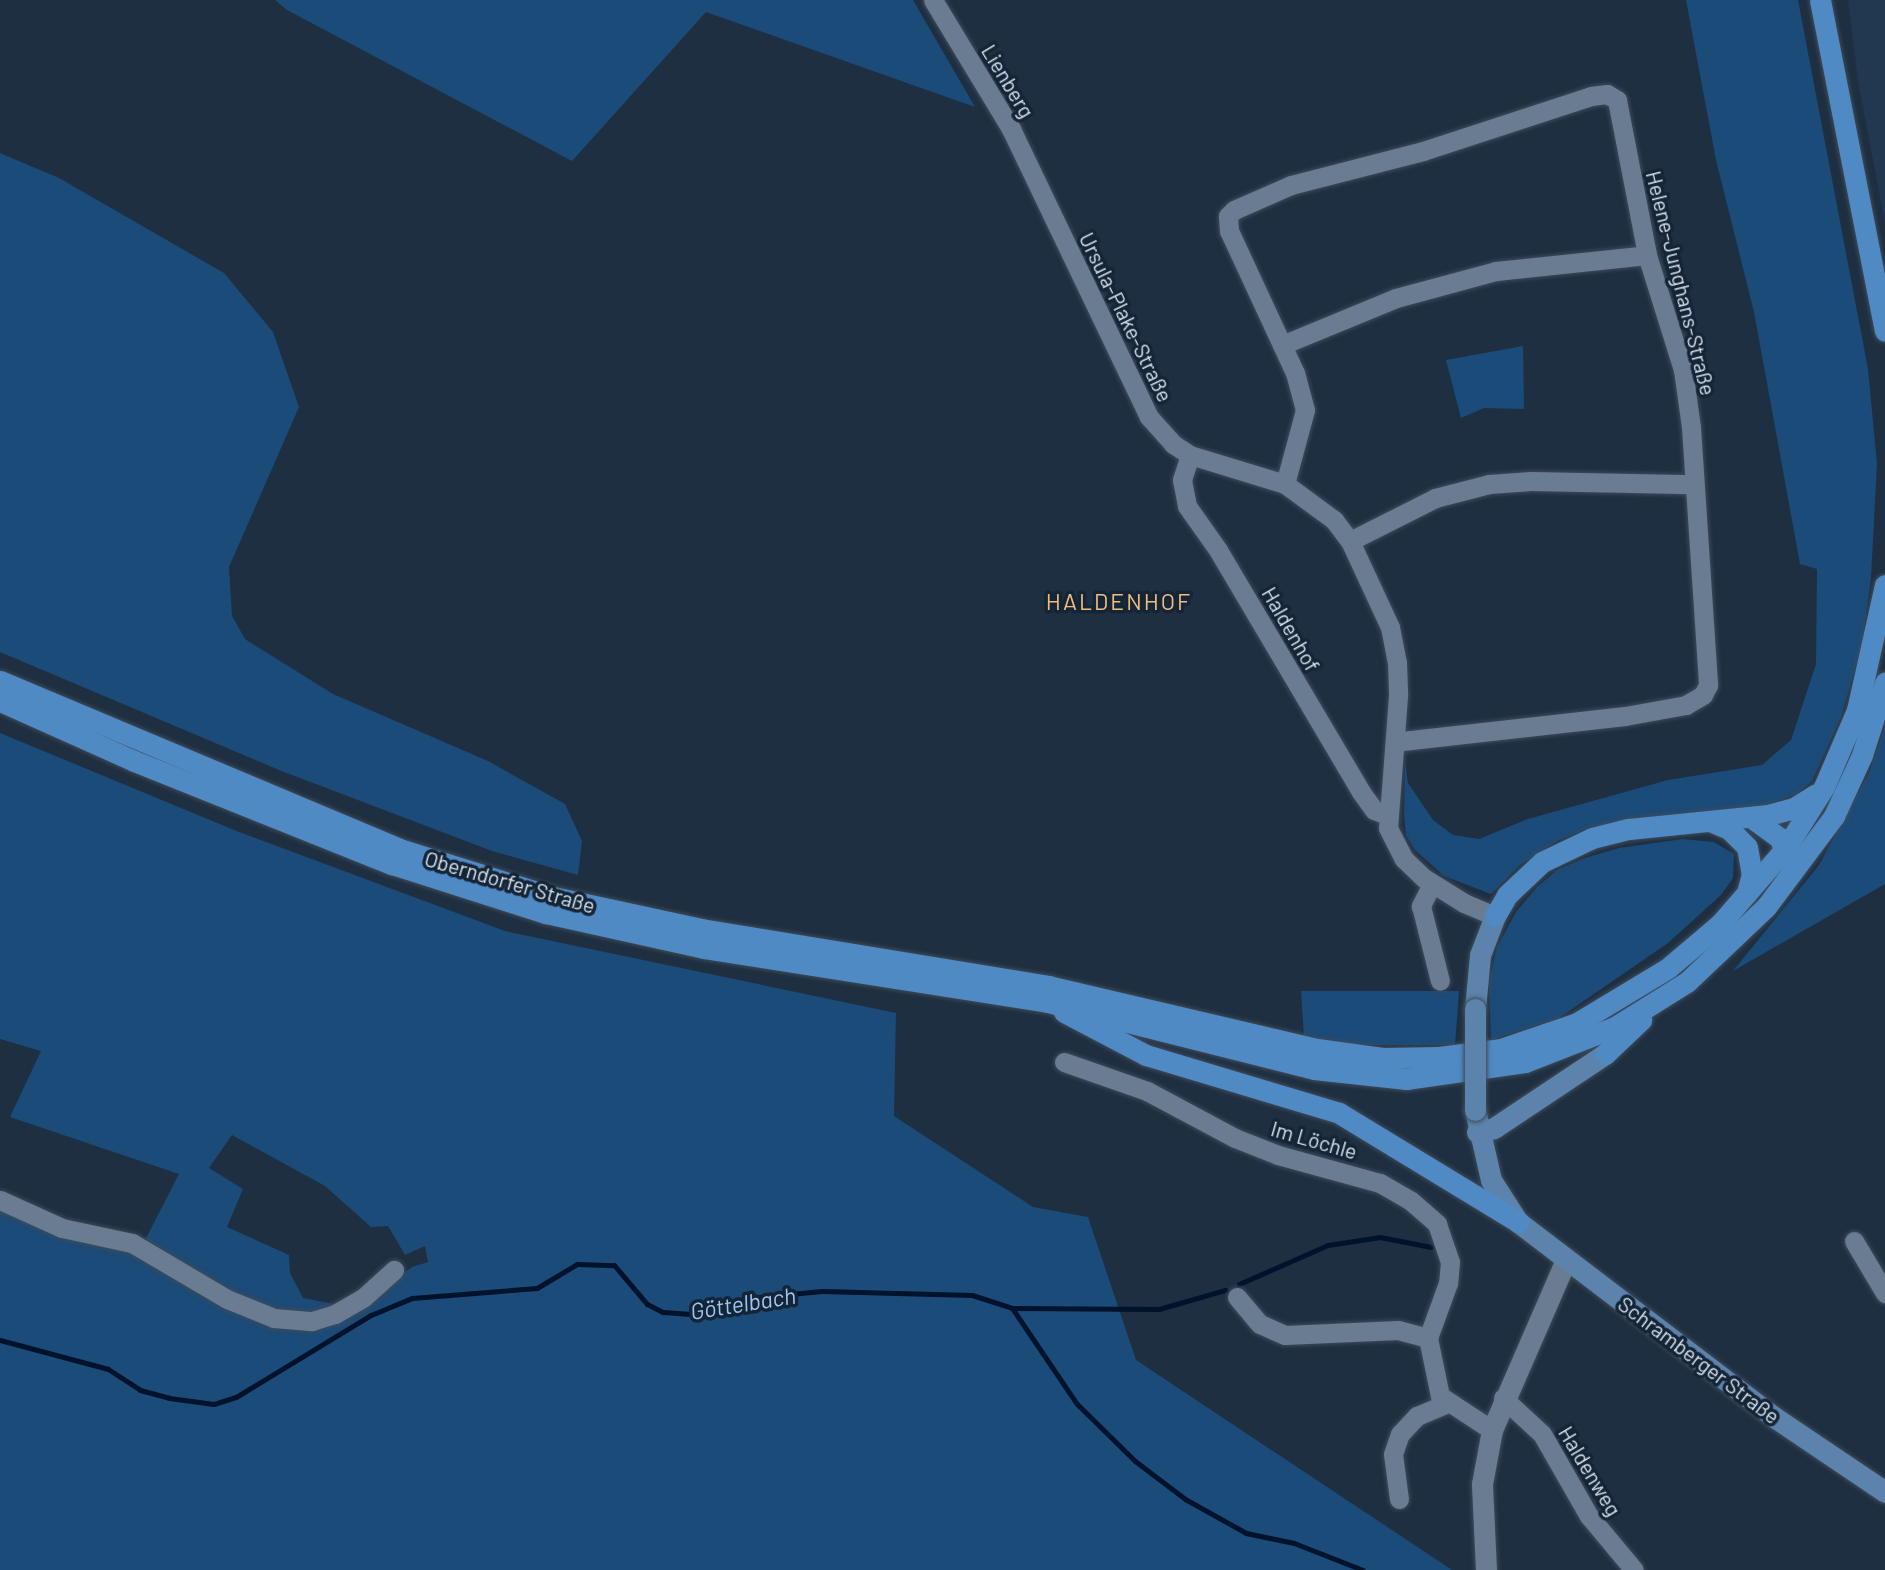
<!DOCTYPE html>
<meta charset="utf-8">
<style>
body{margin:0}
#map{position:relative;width:1885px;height:1570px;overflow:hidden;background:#1e2f41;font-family:Barlow,sans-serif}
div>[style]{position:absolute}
.built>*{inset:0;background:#223850}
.green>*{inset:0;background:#1b4b79}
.stream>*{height:5px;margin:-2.5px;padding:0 2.5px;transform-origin:2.5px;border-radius:2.5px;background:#00132c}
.roads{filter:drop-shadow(0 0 2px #3d4b5a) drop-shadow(0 0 2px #3d4b5a)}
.minor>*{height:19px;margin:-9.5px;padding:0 9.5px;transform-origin:9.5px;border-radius:9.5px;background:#697c92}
.tertiary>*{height:21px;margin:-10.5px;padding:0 10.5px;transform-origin:10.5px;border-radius:10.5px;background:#697c92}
.secondary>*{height:21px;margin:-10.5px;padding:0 10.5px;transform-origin:10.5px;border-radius:10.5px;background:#5c83ab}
.primary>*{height:21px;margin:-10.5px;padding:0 10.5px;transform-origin:10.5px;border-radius:10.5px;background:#4f8ac4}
.bridges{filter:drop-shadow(0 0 2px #3d4b5a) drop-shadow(0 0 2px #3d4b5a)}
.secondary-bridge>*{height:21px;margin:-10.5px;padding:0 10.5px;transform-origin:10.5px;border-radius:10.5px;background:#5c83ab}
span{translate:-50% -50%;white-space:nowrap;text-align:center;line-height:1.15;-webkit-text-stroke:7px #142537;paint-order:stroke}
.street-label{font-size:21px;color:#d5e0ec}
.neighbourhood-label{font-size:23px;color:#f1bc7e;letter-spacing:2px}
.water-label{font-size:23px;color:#9ec7f4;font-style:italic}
</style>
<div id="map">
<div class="built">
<i style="clip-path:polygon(1848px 0,1885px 0,1885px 223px,1858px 81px)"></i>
</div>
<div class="green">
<i style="clip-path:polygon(275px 0,913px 0,975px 107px,706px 12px,572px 161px,287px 10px)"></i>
<i style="clip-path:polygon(1686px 0,1798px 0,1868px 369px,1877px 464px,1871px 578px,1862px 645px,1841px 717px,1812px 781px,1797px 794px,1760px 807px,1591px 827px,1557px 841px,1520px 865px,1491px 894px,1444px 876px,1415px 850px,1406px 835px,1404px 815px,1405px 762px,1408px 783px,1433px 820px,1453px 835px,1479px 839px,1528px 819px,1668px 780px,1762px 765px,1791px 740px,1816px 664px,1817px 569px,1800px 564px,1754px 312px,1716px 160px)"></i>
<i style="clip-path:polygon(0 153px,59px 178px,224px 273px,273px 332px,299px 407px,229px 567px,232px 616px,245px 639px,333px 694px,488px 761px,565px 804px,582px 841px,578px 875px,492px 851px,279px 770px,0 652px)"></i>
<i style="clip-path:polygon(1523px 346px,1524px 409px,1484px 408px,1461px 418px,1446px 360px)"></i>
<i style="clip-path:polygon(1885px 726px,1885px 884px,1733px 971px,1819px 865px,1869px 773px)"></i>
<i style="clip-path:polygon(0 733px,239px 832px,505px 931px,896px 1013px,894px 1116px,1033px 1207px,1088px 1217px,1136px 1360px,1452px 1570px,0 1570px,0 1207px,53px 1228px,139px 1251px,246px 1314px,287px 1326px,314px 1328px,359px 1306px,412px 1267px,428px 1262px,425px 1246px,405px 1255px,388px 1226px,371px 1227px,325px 1186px,232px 1135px,209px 1168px,243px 1189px,227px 1227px,289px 1255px,290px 1273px,303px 1298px,344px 1306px,312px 1317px,271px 1313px,247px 1305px,143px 1244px,179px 1174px,10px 1117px,41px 1051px,0 1039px)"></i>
<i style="clip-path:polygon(1683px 839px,1714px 842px,1734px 854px,1733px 878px,1721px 895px,1668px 943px,1559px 1018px,1491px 1040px,1489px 982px,1497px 947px,1516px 912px,1537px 887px,1557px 870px,1585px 858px,1619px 848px)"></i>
<i style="clip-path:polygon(1301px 991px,1459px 991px,1455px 1045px,1361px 1045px,1304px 1038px)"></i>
</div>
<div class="stream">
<i style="left:1239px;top:1284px;width:97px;rotate:-23.7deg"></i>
<i style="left:1328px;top:1245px;width:53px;rotate:-8.7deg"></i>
<i style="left:1380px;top:1237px;width:52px;rotate:11.1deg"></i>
<i style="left:1012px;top:1308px;width:147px;rotate:0.4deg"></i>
<i style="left:1159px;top:1309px;width:69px;rotate:-16.1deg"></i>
<i style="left:0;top:1340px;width:112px;rotate:15deg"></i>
<i style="left:108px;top:1369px;width:38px;rotate:33deg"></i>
<i style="left:140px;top:1390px;width:30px;rotate:15deg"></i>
<i style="left:169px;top:1398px;width:45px;rotate:7.6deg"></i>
<i style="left:214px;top:1404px;width:23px;rotate:-18deg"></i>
<i style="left:236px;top:1397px;width:158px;rotate:-31.3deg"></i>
<i style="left:371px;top:1315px;width:44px;rotate:-22.5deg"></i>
<i style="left:412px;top:1298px;width:125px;rotate:-4.6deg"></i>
<i style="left:537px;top:1288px;width:47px;rotate:-31deg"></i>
<i style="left:577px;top:1264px;width:37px;rotate:2deg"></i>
<i style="left:614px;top:1265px;width:51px;rotate:49.8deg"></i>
<i style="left:647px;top:1304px;width:18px;rotate:27deg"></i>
<i style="left:663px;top:1312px;width:28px;rotate:4deg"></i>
<i style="left:691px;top:1314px;width:71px;rotate:-13.8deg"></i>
<i style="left:760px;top:1297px;width:62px;rotate:-5.5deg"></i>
<i style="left:822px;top:1291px;width:150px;rotate:1.5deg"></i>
<i style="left:972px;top:1295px;width:42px;rotate:18deg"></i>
<i style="left:1012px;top:1308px;width:116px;rotate:55.9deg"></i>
<i style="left:1077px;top:1404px;width:81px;rotate:44.5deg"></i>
<i style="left:1135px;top:1461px;width:63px;rotate:37.2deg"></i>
<i style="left:1185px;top:1499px;width:70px;rotate:29.1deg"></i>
<i style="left:1246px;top:1533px;width:49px;rotate:11.8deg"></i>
<i style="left:1294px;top:1543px;width:74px;rotate:21.4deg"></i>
</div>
<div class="roads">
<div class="minor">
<i style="left:933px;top:0;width:151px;rotate:58.8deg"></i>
<i style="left:1011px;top:129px;width:319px;rotate:64.4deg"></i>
<i style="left:1149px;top:417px;width:36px;rotate:48deg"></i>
<i style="left:1173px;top:444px;width:20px;rotate:33deg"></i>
<i style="left:1190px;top:455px;width:99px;rotate:17deg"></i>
<i style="left:1285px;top:484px;width:61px;rotate:36.3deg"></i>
<i style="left:1334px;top:520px;width:26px;rotate:53deg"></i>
<i style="left:1350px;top:541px;width:95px;rotate:65.1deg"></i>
<i style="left:1390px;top:627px;width:36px;rotate:79deg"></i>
<i style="left:1397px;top:662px;width:34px;rotate:88deg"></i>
<i style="left:1398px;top:696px;width:132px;rotate:94.3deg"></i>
<i style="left:1388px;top:828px;width:35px;rotate:63deg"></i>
<i style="left:1404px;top:859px;width:28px;rotate:44deg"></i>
<i style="left:1424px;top:878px;width:47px;rotate:32deg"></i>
<i style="left:1464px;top:903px;width:34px;rotate:23deg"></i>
<i style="left:1282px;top:345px;width:123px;rotate:-22.4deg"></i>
<i style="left:1396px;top:298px;width:104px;rotate:-15.1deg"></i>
<i style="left:1496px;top:271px;width:152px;rotate:-6deg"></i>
<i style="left:1190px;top:455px;width:26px;rotate:108deg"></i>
<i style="left:1182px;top:480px;width:26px;rotate:79deg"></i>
<i style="left:1187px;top:506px;width:54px;rotate:54.8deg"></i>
<i style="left:1218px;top:550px;width:281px;rotate:59.4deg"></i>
<i style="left:1361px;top:792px;width:22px;rotate:54deg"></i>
<i style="left:1374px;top:810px;width:14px;rotate:21deg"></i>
<i style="left:1285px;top:484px;width:77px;rotate:-74.9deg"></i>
<i style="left:1305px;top:410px;width:38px;rotate:-105deg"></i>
<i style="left:1295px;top:373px;width:157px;rotate:-114.9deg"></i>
<i style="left:1229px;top:231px;width:15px;rotate:-94deg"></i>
<i style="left:1228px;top:216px;width:8px;rotate:-45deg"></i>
<i style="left:1234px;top:210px;width:62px;rotate:-23.7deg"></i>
<i style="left:1291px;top:185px;width:136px;rotate:-14.4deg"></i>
<i style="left:1423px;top:151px;width:177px;rotate:-18.1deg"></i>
<i style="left:1591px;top:96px;width:16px;rotate:-7deg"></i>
<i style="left:1607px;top:94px;width:12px;rotate:31deg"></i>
<i style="left:1617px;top:100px;width:158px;rotate:79deg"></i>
<i style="left:1647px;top:255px;width:121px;rotate:72.6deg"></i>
<i style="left:1683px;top:370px;width:58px;rotate:82deg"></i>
<i style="left:1691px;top:427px;width:259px;rotate:86.2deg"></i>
<i style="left:1708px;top:685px;width:11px;rotate:117deg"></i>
<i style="left:1703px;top:695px;width:20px;rotate:150deg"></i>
<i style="left:1686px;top:705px;width:62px;rotate:169.8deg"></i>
<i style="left:1625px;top:716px;width:231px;rotate:173.6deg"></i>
<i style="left:1350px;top:541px;width:95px;rotate:-26.8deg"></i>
<i style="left:1435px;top:498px;width:56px;rotate:-14.5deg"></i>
<i style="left:1489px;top:484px;width:42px;rotate:-4.1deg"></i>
<i style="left:1531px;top:481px;width:163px;rotate:1.1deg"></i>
<i style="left:1432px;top:884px;width:25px;rotate:117deg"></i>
<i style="left:1421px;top:906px;width:77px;rotate:75.8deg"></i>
<i style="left:1064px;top:1062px;width:88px;rotate:19.3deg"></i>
<i style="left:1147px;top:1091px;width:100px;rotate:28.1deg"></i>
<i style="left:1235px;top:1138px;width:46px;rotate:21.6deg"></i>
<i style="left:1278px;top:1155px;width:106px;rotate:15.4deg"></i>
<i style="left:1380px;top:1183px;width:36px;rotate:30deg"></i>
<i style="left:1411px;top:1201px;width:35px;rotate:41deg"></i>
<i style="left:1437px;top:1224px;width:40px;rotate:71.1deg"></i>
<i style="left:1450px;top:1262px;width:21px;rotate:95deg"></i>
<i style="left:1448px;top:1283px;width:59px;rotate:110deg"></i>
<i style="left:0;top:1200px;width:68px;rotate:24.3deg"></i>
<i style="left:62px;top:1228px;width:72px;rotate:12.1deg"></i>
<i style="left:132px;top:1243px;width:110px;rotate:30.5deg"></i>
<i style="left:227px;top:1299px;width:51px;rotate:22deg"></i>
<i style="left:274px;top:1318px;width:38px;rotate:5deg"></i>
<i style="left:312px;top:1321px;width:24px;rotate:-17deg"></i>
<i style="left:335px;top:1314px;width:32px;rotate:-30deg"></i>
<i style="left:363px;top:1298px;width:42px;rotate:-42.1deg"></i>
<i style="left:1854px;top:1241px;width:61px;rotate:59.2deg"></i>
<i style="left:1237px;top:1297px;width:35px;rotate:50deg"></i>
<i style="left:1260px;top:1324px;width:27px;rotate:24deg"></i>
<i style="left:1285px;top:1335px;width:113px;rotate:-2.5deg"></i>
<i style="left:1398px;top:1330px;width:31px;rotate:15deg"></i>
<i style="left:1428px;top:1338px;width:59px;rotate:78.3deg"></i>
<i style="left:1440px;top:1396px;width:62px;rotate:33.2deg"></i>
<i style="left:1503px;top:1398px;width:53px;rotate:42.7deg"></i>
<i style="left:1542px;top:1434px;width:95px;rotate:60.2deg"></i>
<i style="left:1589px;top:1516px;width:70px;rotate:50.2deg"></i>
<i style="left:1399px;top:1499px;width:45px;rotate:-97.6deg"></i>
<i style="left:1393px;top:1454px;width:21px;rotate:-71deg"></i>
<i style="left:1400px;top:1434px;width:25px;rotate:-47deg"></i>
<i style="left:1417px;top:1416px;width:34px;rotate:-23deg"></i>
</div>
<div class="tertiary">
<i style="left:1486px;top:1570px;width:86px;rotate:-92.7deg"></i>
<i style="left:1482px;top:1484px;width:55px;rotate:-79.5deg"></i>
<i style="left:1492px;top:1430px;width:185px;rotate:-66.5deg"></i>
</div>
<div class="secondary">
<i style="left:1475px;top:1009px;width:54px;rotate:-84.7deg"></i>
<i style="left:1480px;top:955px;width:42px;rotate:-69deg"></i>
<i style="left:1475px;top:1110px;width:72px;rotate:77.1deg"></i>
<i style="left:1491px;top:1180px;width:50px;rotate:57.3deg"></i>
<i style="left:1518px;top:1222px;width:322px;rotate:37.3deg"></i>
<i style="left:1774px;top:1417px;width:134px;rotate:34deg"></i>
<i style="left:1477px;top:1132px;width:17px;rotate:-13deg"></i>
<i style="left:1494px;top:1128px;width:133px;rotate:-33.7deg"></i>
</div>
<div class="primary">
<i style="left:1820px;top:0;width:337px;rotate:78.9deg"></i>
<i style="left:0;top:681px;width:433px;rotate:22.8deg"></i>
<i style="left:399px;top:849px;width:161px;rotate:17.3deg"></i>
<i style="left:553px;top:897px;width:151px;rotate:12.2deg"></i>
<i style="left:701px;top:929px;width:352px;rotate:9.3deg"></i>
<i style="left:1048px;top:986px;width:276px;rotate:13.2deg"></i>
<i style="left:1317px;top:1049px;width:68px;rotate:7.7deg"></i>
<i style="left:1384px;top:1058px;width:55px;rotate:-1deg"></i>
<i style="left:1439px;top:1057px;width:63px;rotate:-7.4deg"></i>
<i style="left:1501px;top:1049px;width:80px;rotate:-18.9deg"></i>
<i style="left:1577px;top:1023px;width:106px;rotate:-31.1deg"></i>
<i style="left:1668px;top:968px;width:68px;rotate:-40.2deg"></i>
<i style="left:1720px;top:924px;width:99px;rotate:-49.1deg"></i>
<i style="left:1785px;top:849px;width:73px;rotate:-57.8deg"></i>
<i style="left:1824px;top:787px;width:84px;rotate:-66.8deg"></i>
<i style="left:1857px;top:710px;width:128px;rotate:-77.4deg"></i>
<i style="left:0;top:701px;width:147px;rotate:24.1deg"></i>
<i style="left:134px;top:761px;width:278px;rotate:21.8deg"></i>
<i style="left:392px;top:864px;width:162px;rotate:17.7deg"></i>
<i style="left:546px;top:913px;width:162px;rotate:12.5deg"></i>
<i style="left:704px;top:948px;width:344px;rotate:8.9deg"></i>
<i style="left:1044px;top:1001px;width:278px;rotate:14.1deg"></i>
<i style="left:1314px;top:1069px;width:93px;rotate:6.2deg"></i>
<i style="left:1406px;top:1079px;width:120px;rotate:-8.1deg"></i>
<i style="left:1525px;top:1062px;width:97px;rotate:-21.3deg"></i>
<i style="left:1615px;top:1027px;width:85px;rotate:-32deg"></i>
<i style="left:1687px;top:982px;width:109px;rotate:-43.5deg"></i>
<i style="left:1766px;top:907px;width:114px;rotate:-53.2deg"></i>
<i style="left:1834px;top:816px;width:67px;rotate:-65.3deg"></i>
<i style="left:1862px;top:755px;width:76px;rotate:-72.3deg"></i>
<i style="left:1752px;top:818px;width:34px;rotate:36deg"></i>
<i style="left:1780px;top:838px;width:24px;rotate:71deg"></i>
<i style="left:1710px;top:821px;width:21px;rotate:23deg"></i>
<i style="left:1729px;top:829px;width:25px;rotate:45deg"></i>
<i style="left:1747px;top:847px;width:27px;rotate:80deg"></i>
<i style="left:1752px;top:874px;width:20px;rotate:105deg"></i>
<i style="left:1495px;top:916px;width:24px;rotate:-60deg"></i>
<i style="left:1507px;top:895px;width:48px;rotate:-43.3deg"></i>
<i style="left:1542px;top:862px;width:55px;rotate:-25.6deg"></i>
<i style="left:1592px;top:838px;width:38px;rotate:-14deg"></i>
<i style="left:1629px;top:829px;width:140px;rotate:-5.8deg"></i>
<i style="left:1768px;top:815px;width:27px;rotate:-15deg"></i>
<i style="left:1794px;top:808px;width:26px;rotate:-32deg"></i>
<i style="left:1064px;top:1012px;width:93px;rotate:27.7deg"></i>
<i style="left:1146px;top:1055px;width:202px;rotate:16.7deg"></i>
<i style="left:1339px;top:1113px;width:210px;rotate:31.3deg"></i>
<i style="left:1605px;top:1054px;width:50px;rotate:-43.4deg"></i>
</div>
</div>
<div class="bridges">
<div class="secondary-bridge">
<i style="left:1475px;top:1110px;width:101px;rotate:-90deg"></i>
</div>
</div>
<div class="street-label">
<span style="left:1008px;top:81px;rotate:59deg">Lienberg</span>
<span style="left:1681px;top:283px;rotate:76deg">Helene-Junghans-Straße</span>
<span style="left:1126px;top:317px;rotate:64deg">Ursula-Plake-Straße</span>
<span style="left:1291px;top:629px;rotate:60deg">Haldenhof</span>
<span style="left:510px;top:882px;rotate:16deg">Oberndorfer Straße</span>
<span style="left:1314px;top:1140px;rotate:16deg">Im Löchle</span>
<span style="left:1699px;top:1360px;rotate:37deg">Schramberger Straße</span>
<span style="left:1590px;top:1471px;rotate:59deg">Haldenweg</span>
</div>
<div class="neighbourhood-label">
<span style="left:1119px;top:601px">HALDENHOF</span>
</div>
<div class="water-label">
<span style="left:743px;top:1303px;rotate:-9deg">Göttelbach</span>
</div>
</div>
